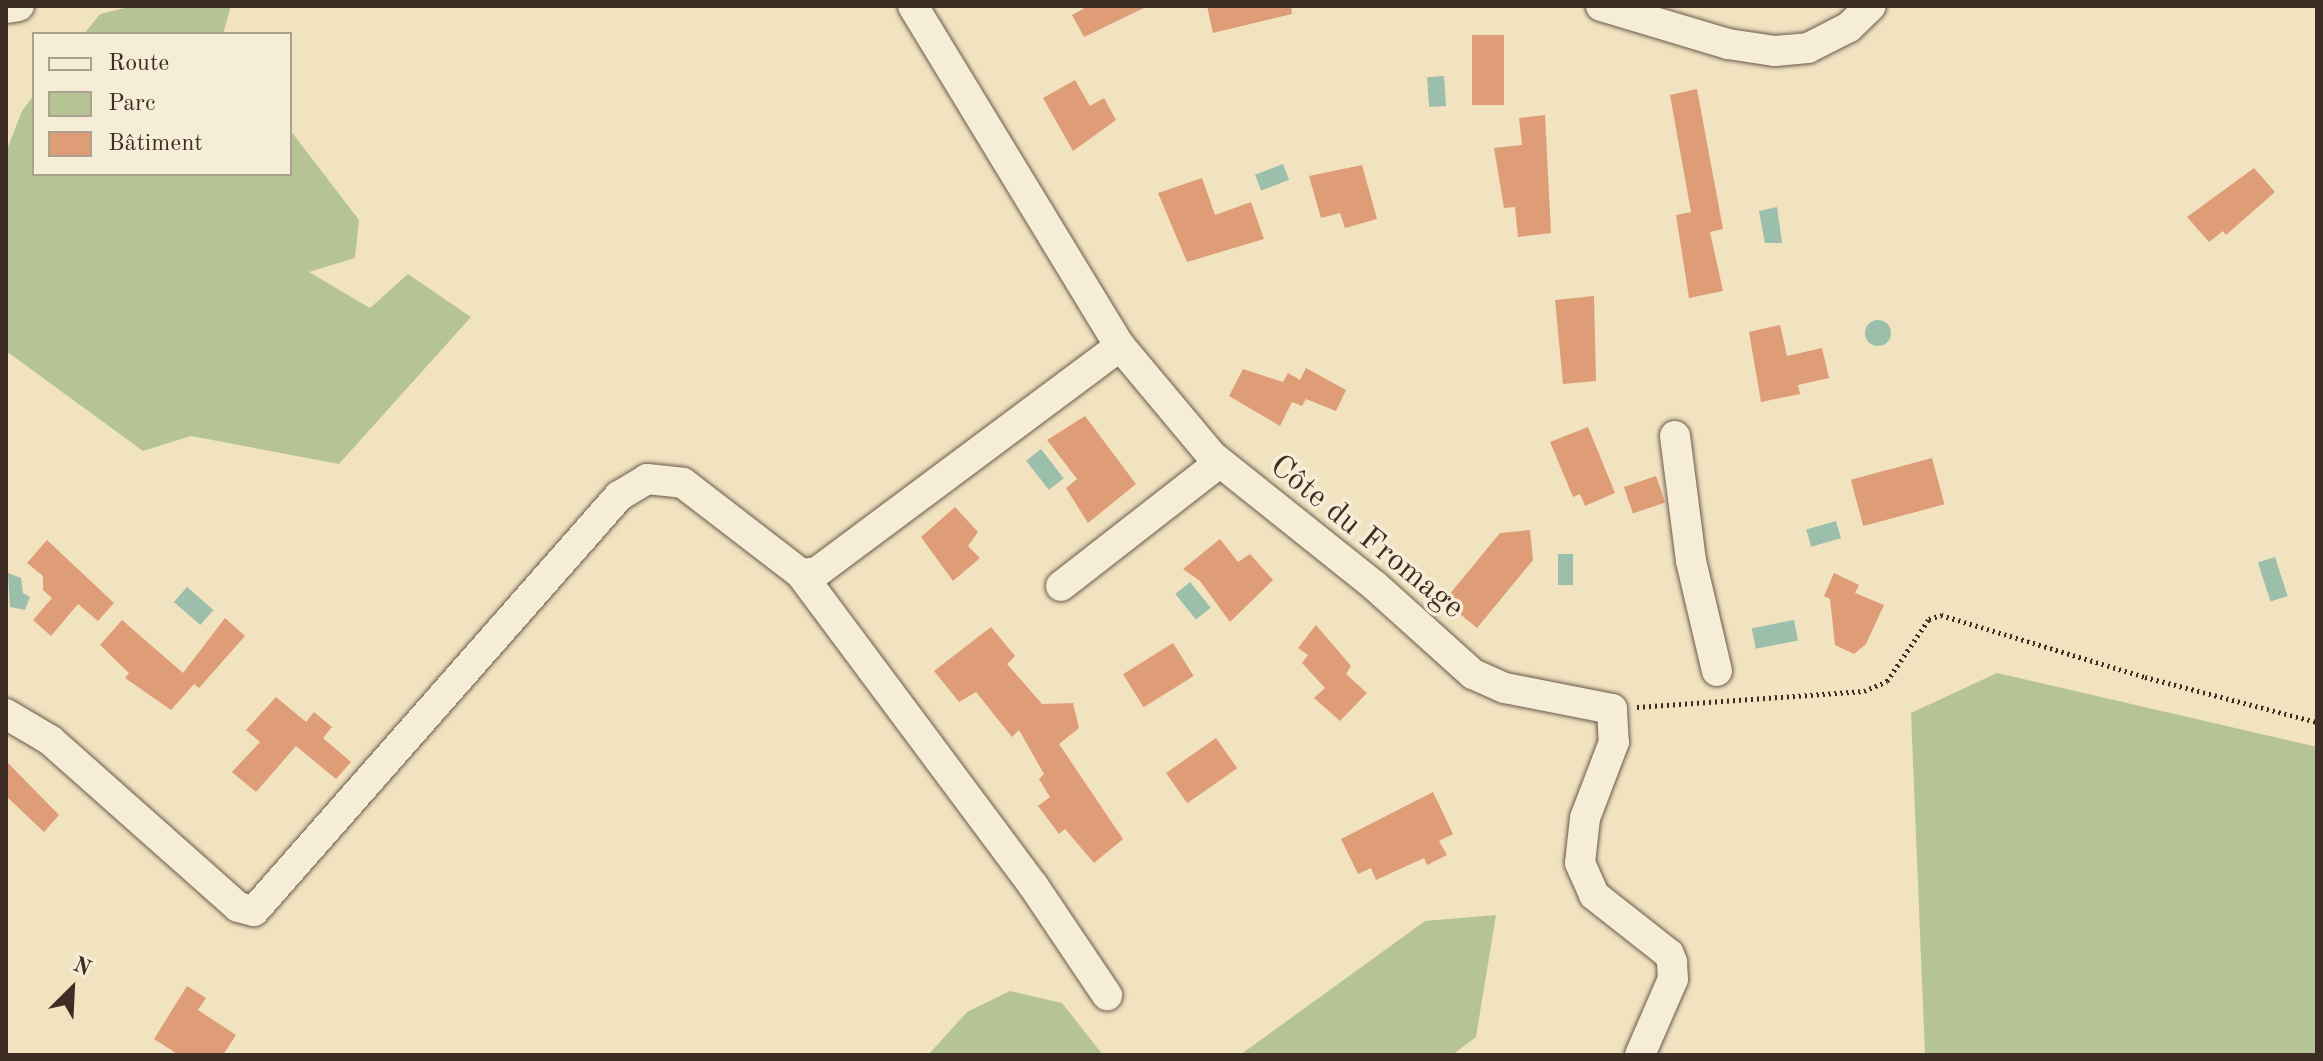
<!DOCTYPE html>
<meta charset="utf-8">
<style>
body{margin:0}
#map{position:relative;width:2323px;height:1061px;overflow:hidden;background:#f1e3c0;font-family:"Old Standard TT",serif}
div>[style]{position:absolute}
.green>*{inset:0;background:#b6c495}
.water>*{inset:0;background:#9cbfac;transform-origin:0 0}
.round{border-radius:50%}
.building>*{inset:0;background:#de9c77;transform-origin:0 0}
.path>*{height:5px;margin-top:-2.5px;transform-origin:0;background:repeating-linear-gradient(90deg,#3d2d24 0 2px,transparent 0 6px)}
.roads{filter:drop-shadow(0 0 2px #6a5a4b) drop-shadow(0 0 2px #6a5a4b)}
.minor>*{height:30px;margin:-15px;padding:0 15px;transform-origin:15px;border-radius:15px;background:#f6edd6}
span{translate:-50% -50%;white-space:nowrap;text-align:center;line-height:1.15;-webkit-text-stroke:7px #f6edd6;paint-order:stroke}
.street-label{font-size:32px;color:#3d2d24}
.frame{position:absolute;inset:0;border:8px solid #3d2d24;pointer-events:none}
.legend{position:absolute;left:32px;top:32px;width:260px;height:144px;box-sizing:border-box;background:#f6edd6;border:2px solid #aca08f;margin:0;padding:10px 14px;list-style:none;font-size:24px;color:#3d2d24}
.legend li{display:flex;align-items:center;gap:16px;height:40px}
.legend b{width:40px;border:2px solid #aca08f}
.north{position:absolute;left:32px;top:949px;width:80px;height:80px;-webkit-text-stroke:6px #f6edd6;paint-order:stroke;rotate:24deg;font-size:22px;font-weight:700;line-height:32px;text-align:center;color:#3d2d24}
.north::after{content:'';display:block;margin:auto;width:28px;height:36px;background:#3d2d24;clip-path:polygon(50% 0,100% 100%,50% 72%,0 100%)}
</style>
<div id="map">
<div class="green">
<i style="clip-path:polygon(133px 6px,231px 6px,223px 34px,84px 34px,100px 14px)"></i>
<i style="clip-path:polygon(34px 95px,34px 174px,290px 174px,290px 130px,359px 220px,355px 258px,309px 272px,370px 308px,408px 274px,471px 317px,339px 464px,191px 436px,143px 451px,6px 351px,6px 152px,22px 111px)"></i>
<i style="clip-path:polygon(1997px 673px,2317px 747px,2317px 1055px,1925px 1055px,1911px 713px)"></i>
<i style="clip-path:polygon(1496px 915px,1476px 1037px,1452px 1055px,1240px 1055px,1425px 921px)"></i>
<i style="clip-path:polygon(1010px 991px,1062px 1003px,1103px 1055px,928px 1055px,967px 1012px)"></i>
</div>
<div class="water">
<i style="left:1444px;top:76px;width:30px;height:17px;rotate:86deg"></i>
<i style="left:1283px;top:164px;width:17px;height:30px;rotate:69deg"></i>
<i style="clip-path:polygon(1777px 207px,1782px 243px,1765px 243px,1759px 211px)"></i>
<i class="round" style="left:1865px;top:320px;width:26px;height:26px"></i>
<i style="left:1041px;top:449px;width:37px;height:19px;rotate:52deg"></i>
<i style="left:1836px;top:521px;width:18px;height:31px;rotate:74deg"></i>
<i style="left:1558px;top:554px;width:15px;height:31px"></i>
<i style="left:2275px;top:557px;width:41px;height:18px;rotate:72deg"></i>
<i style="clip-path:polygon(8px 573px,21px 578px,23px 593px,30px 597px,25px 610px,10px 607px)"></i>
<i style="left:1190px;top:582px;width:33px;height:19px;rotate:51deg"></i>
<i style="left:187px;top:587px;width:35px;height:20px;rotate:41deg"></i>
<i style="left:1794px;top:620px;width:21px;height:43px;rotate:79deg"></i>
</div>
<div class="building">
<i style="clip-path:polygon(1088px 6px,1148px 6px,1084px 37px,1072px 15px)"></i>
<i style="clip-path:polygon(1207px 6px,1291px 6px,1292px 14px,1213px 33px)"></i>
<i style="left:1504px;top:35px;width:70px;height:32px;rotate:90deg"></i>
<i style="clip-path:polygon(1075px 80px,1090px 106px,1104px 98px,1116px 120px,1073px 151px,1043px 98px)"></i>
<i style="clip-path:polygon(1697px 89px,1723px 229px,1710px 232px,1723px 291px,1689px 298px,1676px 215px,1691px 212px,1670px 95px)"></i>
<i style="clip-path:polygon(1545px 115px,1551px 233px,1518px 237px,1515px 207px,1504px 208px,1494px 148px,1522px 145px,1519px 118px)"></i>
<i style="clip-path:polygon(1362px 165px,1377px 219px,1345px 228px,1340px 213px,1321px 218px,1309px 176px)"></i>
<i style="clip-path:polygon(2254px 168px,2275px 192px,2226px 235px,2223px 231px,2209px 242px,2187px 217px)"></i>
<i style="clip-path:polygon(1202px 178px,1215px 215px,1251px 202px,1264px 239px,1187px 262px,1158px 193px)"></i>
<i style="clip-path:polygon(1594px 296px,1596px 381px,1563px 384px,1555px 300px)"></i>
<i style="clip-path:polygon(1780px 325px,1787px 356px,1822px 348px,1829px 378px,1798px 385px,1800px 394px,1761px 402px,1749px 332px)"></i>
<i style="clip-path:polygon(1306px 368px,1346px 390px,1336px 411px,1306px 399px,1302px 406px,1292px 402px,1280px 426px,1229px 396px,1243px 369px,1283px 382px,1288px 373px,1300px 380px)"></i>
<i style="clip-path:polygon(1085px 416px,1136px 484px,1088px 523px,1066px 488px,1077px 479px,1047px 440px)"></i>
<i style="clip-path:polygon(1588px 427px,1615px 493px,1585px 506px,1580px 494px,1573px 497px,1550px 442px)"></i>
<i style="left:1932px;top:458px;width:48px;height:84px;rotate:75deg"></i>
<i style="left:1656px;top:476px;width:28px;height:34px;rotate:71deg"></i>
<i style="clip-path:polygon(955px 507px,978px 532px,968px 546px,980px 558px,953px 581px,921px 537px)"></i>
<i style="clip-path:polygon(1530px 530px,1533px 560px,1477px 628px,1444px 601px,1500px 533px)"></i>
<i style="clip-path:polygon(1220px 539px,1238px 562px,1250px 554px,1273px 580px,1230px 622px,1200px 581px,1183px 569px)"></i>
<i style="clip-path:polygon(47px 540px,114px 603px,98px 621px,78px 604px,51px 636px,33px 620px,52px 598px,43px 590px,43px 576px,27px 563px)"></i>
<i style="clip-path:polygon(1834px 573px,1859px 585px,1855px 593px,1884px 605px,1866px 644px,1854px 654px,1835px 645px,1830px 599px,1824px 596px)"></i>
<i style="clip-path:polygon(225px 618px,245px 636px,199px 688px,194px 684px,171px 710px,125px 678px,129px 673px,100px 645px,122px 620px,183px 673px)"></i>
<i style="clip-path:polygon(1316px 625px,1351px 666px,1346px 674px,1367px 693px,1340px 721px,1314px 698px,1325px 688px,1302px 663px,1308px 655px,1298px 648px)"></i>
<i style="clip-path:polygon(991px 627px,1015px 656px,1007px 664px,1042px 704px,1073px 703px,1079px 728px,1059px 744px,1123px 839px,1094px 863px,1065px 829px,1059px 834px,1038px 806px,1050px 797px,1039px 779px,1044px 774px,1019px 730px,1012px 737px,976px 692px,959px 702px,934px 671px)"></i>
<i style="left:1173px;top:643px;width:39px;height:59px;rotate:58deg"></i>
<i style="clip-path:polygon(276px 697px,306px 722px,314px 712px,332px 727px,323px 738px,351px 762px,336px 779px,296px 746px,256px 792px,232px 772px,260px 742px,246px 730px)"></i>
<i style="left:1216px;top:738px;width:37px;height:61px;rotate:55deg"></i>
<i style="clip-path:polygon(6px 761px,59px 815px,44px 832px,6px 796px)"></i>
<i style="clip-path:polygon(1433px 792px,1453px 834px,1439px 841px,1447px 855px,1427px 865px,1424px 858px,1376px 880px,1371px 868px,1358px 874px,1341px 839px)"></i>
<i style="clip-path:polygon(187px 986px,206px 998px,198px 1010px,236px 1035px,223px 1055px,179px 1055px,154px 1039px)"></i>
</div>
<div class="path">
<i style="left:1637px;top:707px;width:228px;rotate:-4deg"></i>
<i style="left:1864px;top:691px;width:25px;rotate:-23deg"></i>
<i style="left:1887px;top:681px;width:75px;rotate:-55.9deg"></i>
<i style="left:1929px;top:619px;width:13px;rotate:-18deg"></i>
<i style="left:1941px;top:615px;width:213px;rotate:16.9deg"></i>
<i style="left:2145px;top:677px;width:178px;rotate:14.7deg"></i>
</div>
<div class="roads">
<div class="minor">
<i style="left:913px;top:6px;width:398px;rotate:58.7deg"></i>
<i style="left:1120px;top:346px;width:142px;rotate:50.1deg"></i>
<i style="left:1211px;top:455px;width:208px;rotate:38.6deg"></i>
<i style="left:1374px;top:585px;width:133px;rotate:42deg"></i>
<i style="left:1473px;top:674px;width:35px;rotate:24deg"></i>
<i style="left:1505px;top:688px;width:109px;rotate:11.1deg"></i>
<i style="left:1612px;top:709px;width:33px;rotate:87deg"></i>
<i style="left:1614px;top:742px;width:81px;rotate:110.9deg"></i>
<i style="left:1585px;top:818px;width:45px;rotate:96.3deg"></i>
<i style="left:1580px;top:863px;width:35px;rotate:66deg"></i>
<i style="left:1594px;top:895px;width:95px;rotate:38.2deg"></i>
<i style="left:1669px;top:954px;width:9px;rotate:69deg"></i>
<i style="left:1672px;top:962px;width:17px;rotate:87deg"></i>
<i style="left:1673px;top:979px;width:83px;rotate:113.5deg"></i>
<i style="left:1601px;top:6px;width:133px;rotate:16.7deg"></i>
<i style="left:1728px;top:44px;width:48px;rotate:8.5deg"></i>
<i style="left:1775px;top:51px;width:33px;rotate:-5deg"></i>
<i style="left:1808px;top:48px;width:46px;rotate:-27.1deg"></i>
<i style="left:1849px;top:27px;width:30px;rotate:-44deg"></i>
<i style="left:6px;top:8px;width:13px;rotate:-9deg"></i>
<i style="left:1675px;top:436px;width:126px;rotate:82.7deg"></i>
<i style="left:1691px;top:561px;width:113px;rotate:76.7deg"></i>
<i style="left:801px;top:574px;width:388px;rotate:53.3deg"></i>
<i style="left:1033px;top:885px;width:133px;rotate:56.1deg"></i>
<i style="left:1061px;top:586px;width:200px;rotate:-37.9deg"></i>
<i style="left:6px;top:714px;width:51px;rotate:30.6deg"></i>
<i style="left:50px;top:740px;width:251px;rotate:41.6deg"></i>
<i style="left:238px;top:907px;width:16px;rotate:14deg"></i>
<i style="left:254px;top:911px;width:553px;rotate:-48.67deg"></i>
<i style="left:619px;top:496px;width:33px;rotate:-31deg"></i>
<i style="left:647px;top:479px;width:36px;rotate:6deg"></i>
<i style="left:683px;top:483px;width:149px;rotate:37.6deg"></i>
<i style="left:801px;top:574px;width:16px;rotate:-7deg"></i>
<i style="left:817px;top:572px;width:378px;rotate:-36.7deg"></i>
</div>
</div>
<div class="street-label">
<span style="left:1366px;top:538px;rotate:39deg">Côte du Fromage</span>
</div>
<div class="frame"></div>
<ul class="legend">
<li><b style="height:10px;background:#f6edd6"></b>Route</li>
<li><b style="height:22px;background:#b6c495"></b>Parc</li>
<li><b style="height:22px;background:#de9c77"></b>Bâtiment</li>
</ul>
<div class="north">N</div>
</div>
